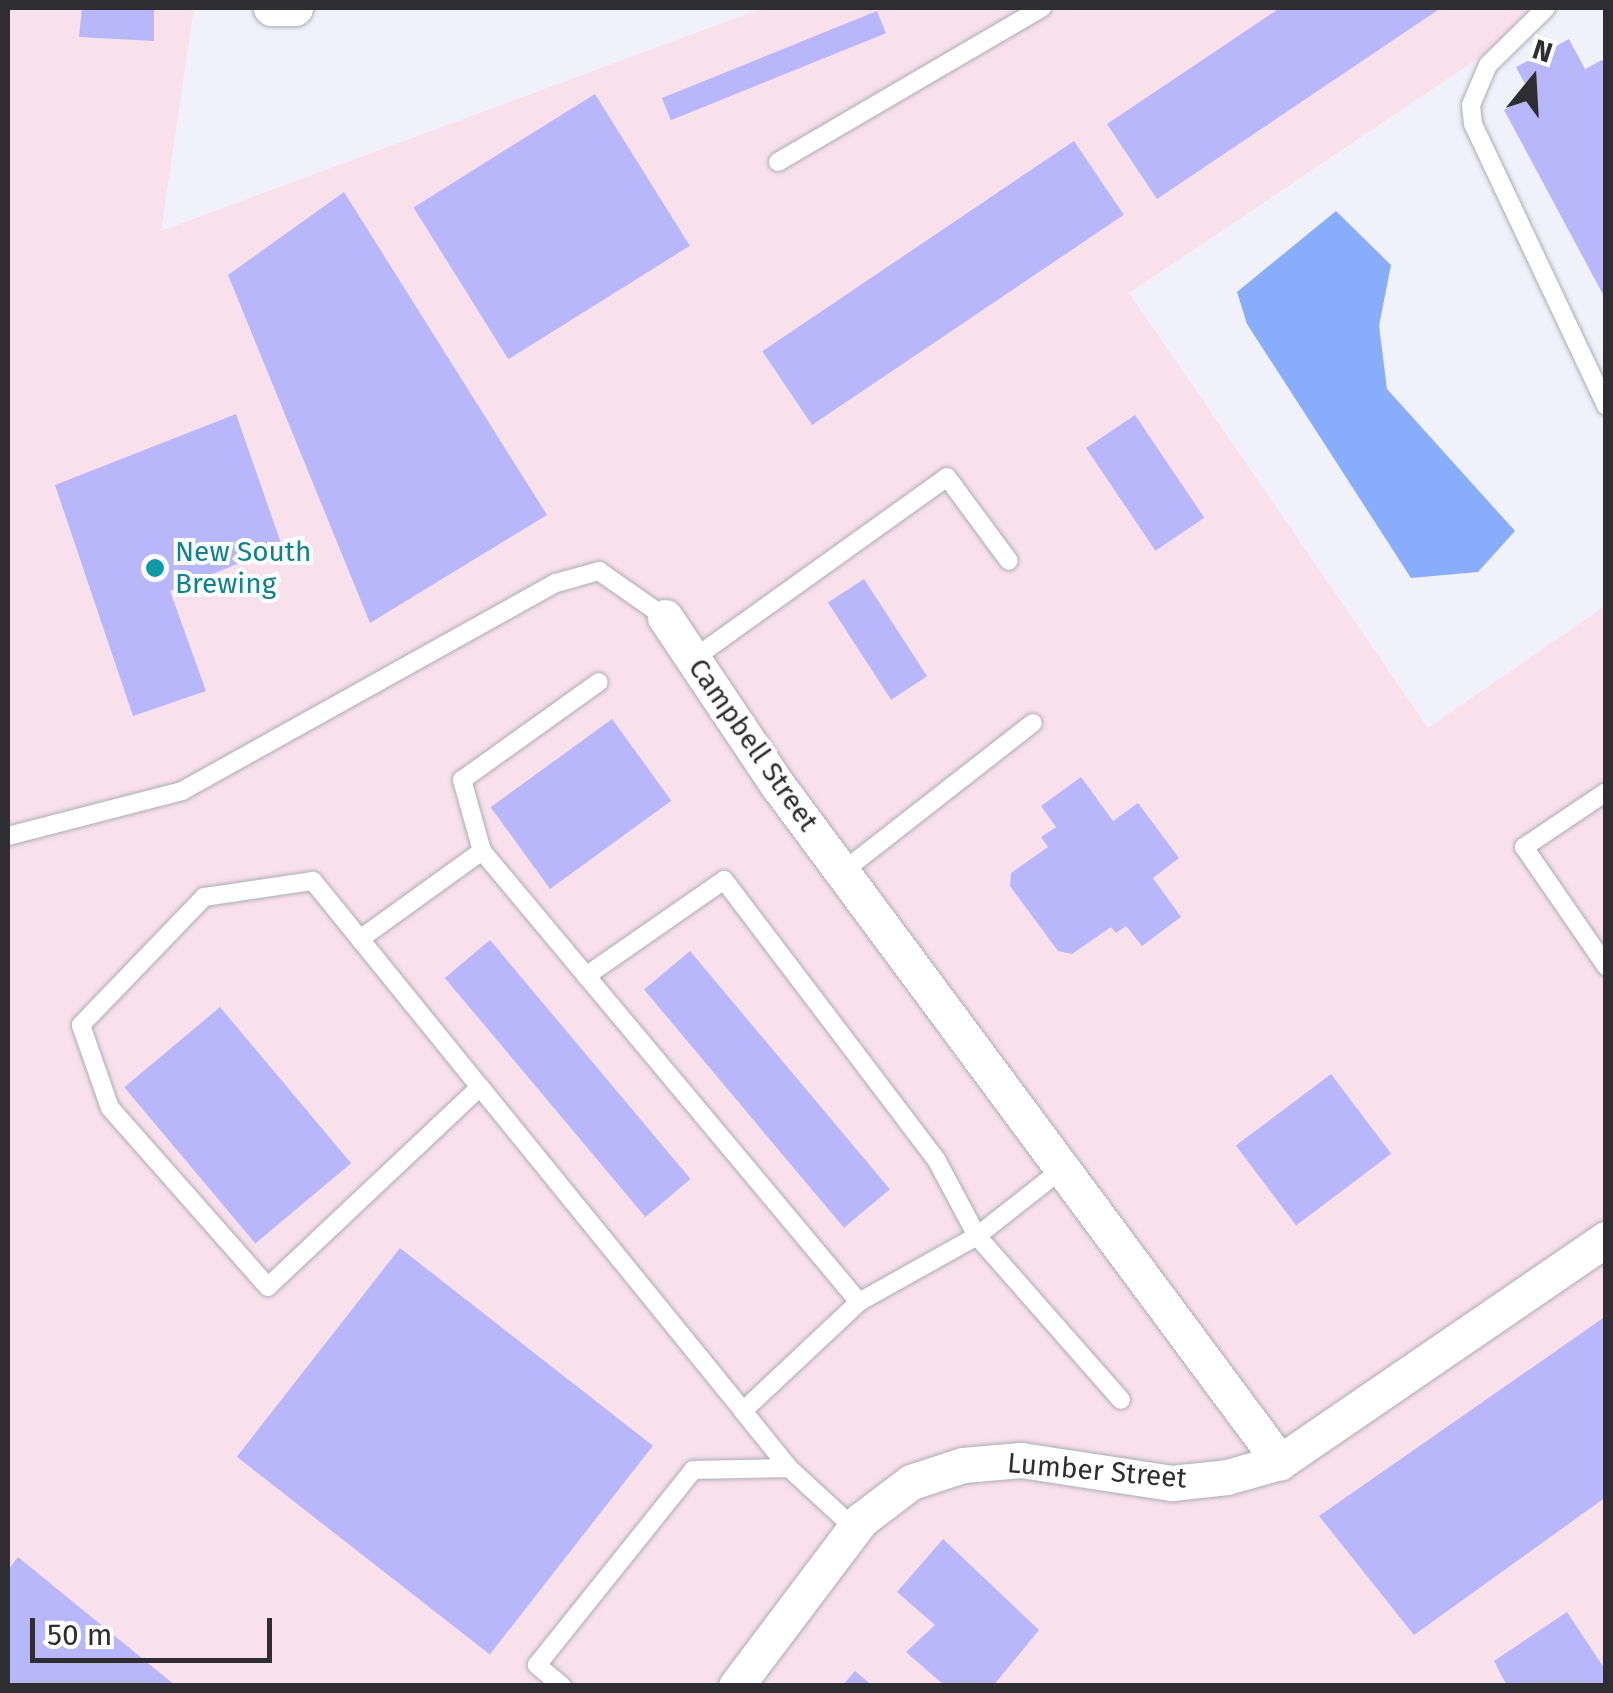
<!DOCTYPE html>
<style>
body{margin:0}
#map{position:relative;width:1613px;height:1693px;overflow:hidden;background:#f1f1fb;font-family:"Fira Sans",sans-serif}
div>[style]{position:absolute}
.industrial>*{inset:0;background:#f9e1ec}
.water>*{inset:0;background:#87adfb}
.building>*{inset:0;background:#b8b7fc;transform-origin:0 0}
.roads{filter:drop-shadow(0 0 2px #acadb6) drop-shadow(0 0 2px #acadb6)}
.lane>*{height:18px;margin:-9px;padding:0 9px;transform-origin:9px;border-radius:9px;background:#fff}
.street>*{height:35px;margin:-17.5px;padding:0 17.5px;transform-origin:17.5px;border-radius:17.5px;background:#fff}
.dots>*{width:28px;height:28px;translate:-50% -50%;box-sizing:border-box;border:5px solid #fff;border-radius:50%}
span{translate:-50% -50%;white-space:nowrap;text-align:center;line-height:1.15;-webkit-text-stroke:8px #fff;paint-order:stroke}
.culture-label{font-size:28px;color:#0d838f}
.left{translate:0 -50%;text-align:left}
.street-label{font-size:28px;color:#2e2e32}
.frame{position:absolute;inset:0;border:10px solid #2e2e32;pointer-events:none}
.north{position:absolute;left:1483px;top:30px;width:100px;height:100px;-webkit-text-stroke:8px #fff;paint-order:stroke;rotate:18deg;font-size:28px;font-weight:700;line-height:40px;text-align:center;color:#2e2e32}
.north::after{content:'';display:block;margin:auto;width:35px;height:45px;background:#2e2e32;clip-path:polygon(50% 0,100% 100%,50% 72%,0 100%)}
.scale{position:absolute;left:30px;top:1618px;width:242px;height:45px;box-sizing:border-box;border:5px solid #2e2e32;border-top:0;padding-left:12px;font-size:30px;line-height:35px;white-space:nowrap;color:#2e2e32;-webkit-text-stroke:8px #fff;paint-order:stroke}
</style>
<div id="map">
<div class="industrial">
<i style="clip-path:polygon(8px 8px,194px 8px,161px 231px,763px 8px,1553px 8px,1129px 293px,1428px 728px,1605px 606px,1605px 1685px,8px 1686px)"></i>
</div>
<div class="water">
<i style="clip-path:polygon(1336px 211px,1391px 265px,1379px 326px,1387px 389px,1515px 531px,1478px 572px,1411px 578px,1247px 324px,1237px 292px)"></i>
</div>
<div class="building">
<i style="clip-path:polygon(82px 8px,154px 8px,154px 41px,79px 37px)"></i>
<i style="clip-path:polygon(1280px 8px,1441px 8px,1157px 199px,1107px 124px)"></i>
<i style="left:877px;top:11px;width:24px;height:232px;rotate:68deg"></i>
<i style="clip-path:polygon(1569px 39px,1585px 69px,1602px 60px,1606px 66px,1606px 300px,1504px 110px,1531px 95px,1516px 67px)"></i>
<i style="left:595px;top:94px;width:179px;height:214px;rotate:58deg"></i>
<i style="left:1074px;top:141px;width:89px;height:376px;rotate:56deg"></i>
<i style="clip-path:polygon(344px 192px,547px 515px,370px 623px,228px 275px)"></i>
<i style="clip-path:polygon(236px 414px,282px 546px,170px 591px,206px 691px,133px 716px,55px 485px)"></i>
<i style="left:1135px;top:415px;width:124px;height:59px;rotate:56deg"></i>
<i style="left:864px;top:579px;width:116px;height:43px;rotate:57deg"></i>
<i style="left:612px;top:719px;width:101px;height:150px;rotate:54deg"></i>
<i style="clip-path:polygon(1081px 777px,1113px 821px,1138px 803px,1179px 858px,1153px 878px,1181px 917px,1142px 946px,1126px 926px,1116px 933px,1111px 927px,1072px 954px,1058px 951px,1010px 886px,1011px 873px,1048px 847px,1041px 837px,1056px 827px,1041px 806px)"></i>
<i style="left:490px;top:940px;width:312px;height:59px;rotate:50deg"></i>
<i style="left:690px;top:951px;width:311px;height:60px;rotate:50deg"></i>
<i style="left:220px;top:1007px;width:204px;height:125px;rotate:50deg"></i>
<i style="left:1331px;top:1074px;width:100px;height:119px;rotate:53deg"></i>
<i style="left:400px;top:1248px;width:321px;height:265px;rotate:38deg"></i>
<i style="clip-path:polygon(1606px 1316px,1606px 1497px,1414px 1635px,1319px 1516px)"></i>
<i style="clip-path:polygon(943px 1539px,1039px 1630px,993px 1686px,945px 1686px,906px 1652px,935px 1625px,897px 1592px)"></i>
<i style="clip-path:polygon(18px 1557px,176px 1686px,8px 1686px,8px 1570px)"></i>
<i style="clip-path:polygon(1567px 1612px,1606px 1671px,1606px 1686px,1507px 1686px,1494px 1661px)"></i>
<i style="clip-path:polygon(855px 1671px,873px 1686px,842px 1686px)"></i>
</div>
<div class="roads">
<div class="lane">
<i style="left:1546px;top:8px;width:81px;rotate:135.5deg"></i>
<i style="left:1488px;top:65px;width:43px;rotate:113deg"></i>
<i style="left:1471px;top:105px;width:19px;rotate:84deg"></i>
<i style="left:1473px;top:124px;width:312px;rotate:64.7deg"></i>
<i style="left:778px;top:162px;width:306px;rotate:-30.3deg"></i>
<i style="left:693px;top:659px;width:312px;rotate:-35.6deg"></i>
<i style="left:947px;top:477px;width:104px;rotate:53.6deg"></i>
<i style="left:1606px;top:792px;width:99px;rotate:146.1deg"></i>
<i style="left:1524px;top:847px;width:145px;rotate:55.4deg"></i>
<i style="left:8px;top:836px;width:180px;rotate:-14.5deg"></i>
<i style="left:182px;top:791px;width:428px;rotate:-29.1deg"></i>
<i style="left:556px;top:583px;width:45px;rotate:-15.6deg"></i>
<i style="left:599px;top:571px;width:80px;rotate:34.9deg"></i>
<i style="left:482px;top:851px;width:74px;rotate:-105.7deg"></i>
<i style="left:462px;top:780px;width:168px;rotate:-35.6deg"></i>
<i style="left:842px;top:872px;width:242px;rotate:-38deg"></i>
<i style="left:360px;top:939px;width:150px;rotate:-35.8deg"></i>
<i style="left:482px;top:851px;width:588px;rotate:50.11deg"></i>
<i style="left:859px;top:1302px;width:159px;rotate:136.8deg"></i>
<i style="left:586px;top:976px;width:168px;rotate:-34.8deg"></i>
<i style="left:724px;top:880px;width:350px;rotate:52.8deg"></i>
<i style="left:936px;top:1159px;width:87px;rotate:62deg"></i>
<i style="left:977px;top:1236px;width:108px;rotate:-38.2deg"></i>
<i style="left:480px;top:1087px;width:291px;rotate:136.7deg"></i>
<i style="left:268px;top:1287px;width:239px;rotate:-131.4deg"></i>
<i style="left:110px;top:1108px;width:88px;rotate:-109.3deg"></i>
<i style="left:81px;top:1025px;width:178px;rotate:-46.1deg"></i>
<i style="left:204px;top:897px;width:110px;rotate:-8.4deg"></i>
<i style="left:313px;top:881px;width:265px;rotate:51deg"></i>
<i style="left:480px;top:1087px;width:417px;rotate:50.9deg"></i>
<i style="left:743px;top:1411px;width:73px;rotate:51.1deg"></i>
<i style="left:859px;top:1302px;width:135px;rotate:-29.2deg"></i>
<i style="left:977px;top:1236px;width:218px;rotate:48.7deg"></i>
<i style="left:562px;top:1686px;width:33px;rotate:-140deg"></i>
<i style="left:537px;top:1665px;width:250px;rotate:-51.3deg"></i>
<i style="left:693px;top:1470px;width:96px;rotate:-1.2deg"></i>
<i style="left:789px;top:1468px;width:88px;rotate:42.7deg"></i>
</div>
<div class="street">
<i style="left:271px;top:8px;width:24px"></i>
<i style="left:665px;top:617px;width:205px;rotate:56.2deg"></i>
<i style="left:779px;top:787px;width:841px;rotate:53.42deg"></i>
<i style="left:736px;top:1686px;width:208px;rotate:-53deg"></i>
<i style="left:861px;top:1520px;width:63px;rotate:-37.2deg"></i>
<i style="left:911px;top:1482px;width:55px;rotate:-18.1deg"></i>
<i style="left:963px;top:1465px;width:58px;rotate:-4.9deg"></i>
<i style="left:1021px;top:1460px;width:153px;rotate:8.7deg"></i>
<i style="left:1172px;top:1483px;width:55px;rotate:-6.2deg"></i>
<i style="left:1227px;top:1477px;width:55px;rotate:-15.8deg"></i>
<i style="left:1280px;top:1462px;width:395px;rotate:-34.4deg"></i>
</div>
</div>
<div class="dots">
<i style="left:155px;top:568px;background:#0f9aa8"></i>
</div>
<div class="culture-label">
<span class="left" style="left:175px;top:568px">New South<br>Brewing</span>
</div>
<div class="street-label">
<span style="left:753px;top:745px;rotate:55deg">Campbell Street</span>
<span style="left:1097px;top:1471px;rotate:5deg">Lumber Street</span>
</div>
<div class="frame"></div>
<div class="north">N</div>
<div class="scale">50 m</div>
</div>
